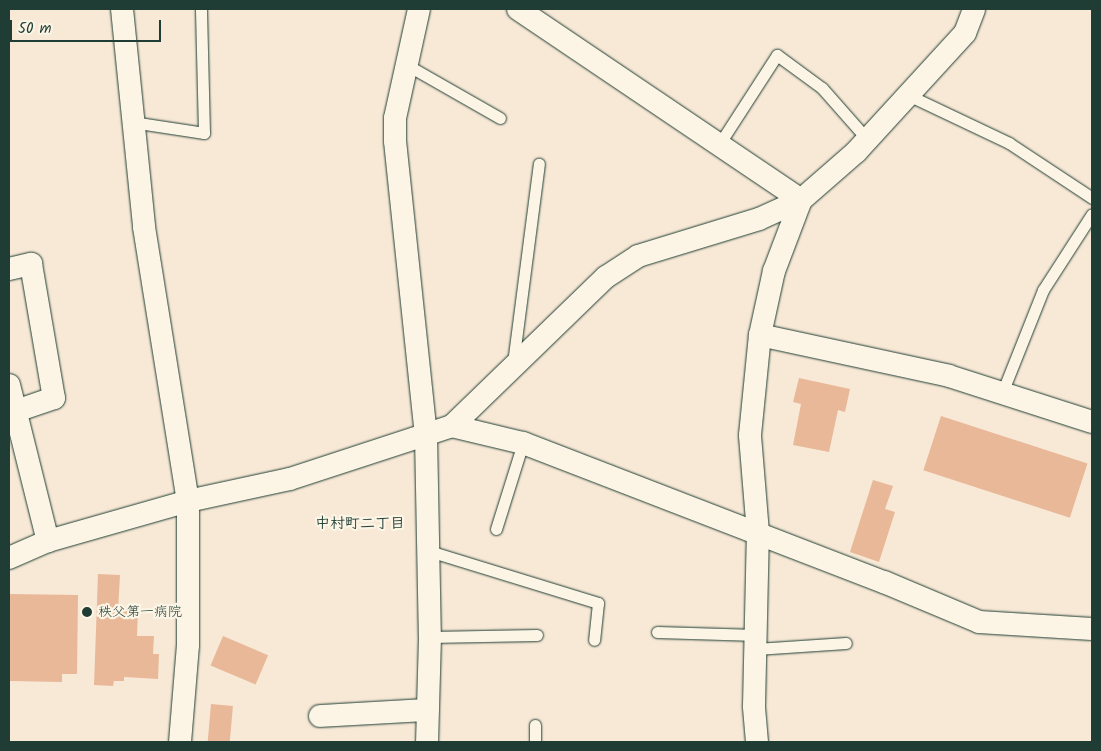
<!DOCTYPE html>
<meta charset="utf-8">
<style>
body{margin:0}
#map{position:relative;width:1101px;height:751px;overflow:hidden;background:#f8e9d6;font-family:Kalam,"Klee One",sans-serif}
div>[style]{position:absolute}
.building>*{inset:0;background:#e8b899;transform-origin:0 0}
.roads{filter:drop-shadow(0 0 1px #1f3d34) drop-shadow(0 0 1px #1f3d34)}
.service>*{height:11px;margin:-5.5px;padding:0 5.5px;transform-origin:5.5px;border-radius:5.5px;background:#fcf5e5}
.minor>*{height:22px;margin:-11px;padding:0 11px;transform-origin:11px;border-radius:11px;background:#fcf5e5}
.dots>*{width:14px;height:14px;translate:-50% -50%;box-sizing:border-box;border:2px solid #fcf5e5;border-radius:50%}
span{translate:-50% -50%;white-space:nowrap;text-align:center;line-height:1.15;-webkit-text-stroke:4.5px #fcf5e5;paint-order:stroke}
.poi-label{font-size:14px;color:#1f3d34}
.left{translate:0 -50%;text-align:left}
.neighbourhood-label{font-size:15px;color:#1f3d34;font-weight:700}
.frame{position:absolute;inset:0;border:10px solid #1f3d34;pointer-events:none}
.scale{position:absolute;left:10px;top:20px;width:151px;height:22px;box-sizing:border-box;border:2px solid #1f3d34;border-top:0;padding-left:6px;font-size:15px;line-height:18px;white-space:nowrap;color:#1f3d34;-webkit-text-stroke:4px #fcf5e5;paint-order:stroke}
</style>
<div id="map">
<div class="building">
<i style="clip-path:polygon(799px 378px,850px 389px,845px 412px,838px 410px,829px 452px,793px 445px,801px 404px,793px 402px)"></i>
<i style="left:941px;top:416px;width:154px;height:57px;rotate:18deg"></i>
<i style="clip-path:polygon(873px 480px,893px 486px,885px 509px,895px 512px,879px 562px,850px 552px)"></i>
<i style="clip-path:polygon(98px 574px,120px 575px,118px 611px,138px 611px,137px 636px,154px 636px,153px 654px,159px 654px,158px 679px,124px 677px,124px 681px,114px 681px,113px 686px,94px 685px)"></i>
<i style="clip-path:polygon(9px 594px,78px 595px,77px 674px,62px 674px,62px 682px,9px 681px)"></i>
<i style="left:223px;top:636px;width:49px;height:32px;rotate:23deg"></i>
<i style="left:211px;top:704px;width:22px;height:38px;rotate:5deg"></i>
</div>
<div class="roads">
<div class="service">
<i style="left:407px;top:65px;width:107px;rotate:29.7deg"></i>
<i style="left:908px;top:95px;width:112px;rotate:25.4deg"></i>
<i style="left:1009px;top:143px;width:100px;rotate:33.5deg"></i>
<i style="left:132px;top:122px;width:73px;rotate:8.7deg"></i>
<i style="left:204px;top:133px;width:124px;rotate:-91.4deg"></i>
<i style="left:720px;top:143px;width:105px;rotate:-57.1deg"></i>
<i style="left:777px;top:55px;width:56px;rotate:36.3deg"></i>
<i style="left:822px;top:88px;width:68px;rotate:48.6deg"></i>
<i style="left:513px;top:363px;width:201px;rotate:-82.6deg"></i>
<i style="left:1002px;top:393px;width:111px;rotate:-68.3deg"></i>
<i style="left:1043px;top:290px;width:90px;rotate:-57.2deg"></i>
<i style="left:496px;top:529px;width:90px;rotate:-72.6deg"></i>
<i style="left:429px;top:551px;width:177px;rotate:17.1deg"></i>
<i style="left:598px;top:603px;width:37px;rotate:96deg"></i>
<i style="left:657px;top:632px;width:100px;rotate:1.7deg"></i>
<i style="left:430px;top:637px;width:107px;rotate:-1.1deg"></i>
<i style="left:756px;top:649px;width:90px;rotate:-3.8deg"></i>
<i style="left:535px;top:725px;width:17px;rotate:90deg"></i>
</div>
<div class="minor">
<i style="left:122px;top:9px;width:219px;rotate:84.2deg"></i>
<i style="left:144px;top:227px;width:278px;rotate:80.9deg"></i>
<i style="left:188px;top:501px;width:144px;rotate:90deg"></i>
<i style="left:188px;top:645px;width:97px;rotate:94.7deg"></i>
<i style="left:419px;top:9px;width:112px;rotate:102.4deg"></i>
<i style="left:395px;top:118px;width:23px;rotate:90deg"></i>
<i style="left:395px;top:141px;width:296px;rotate:84deg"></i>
<i style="left:426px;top:435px;width:202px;rotate:88.9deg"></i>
<i style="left:430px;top:637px;width:105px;rotate:91.6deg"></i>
<i style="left:518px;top:9px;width:341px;rotate:34deg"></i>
<i style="left:9px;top:269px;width:23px;rotate:-13deg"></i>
<i style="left:31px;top:264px;width:136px;rotate:80.3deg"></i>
<i style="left:54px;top:398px;width:39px;rotate:161deg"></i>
<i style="left:760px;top:335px;width:193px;rotate:12.2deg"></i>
<i style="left:949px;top:376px;width:150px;rotate:17.8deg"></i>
<i style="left:9px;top:385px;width:161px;rotate:76deg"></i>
<i style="left:452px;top:426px;width:73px;rotate:13.5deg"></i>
<i style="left:523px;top:443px;width:387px;rotate:21.1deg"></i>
<i style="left:884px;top:582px;width:103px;rotate:22.8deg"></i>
<i style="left:979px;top:622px;width:113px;rotate:3.5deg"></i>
<i style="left:9px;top:558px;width:43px;rotate:-23.6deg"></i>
<i style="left:48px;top:541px;width:146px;rotate:-15.9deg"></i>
<i style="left:188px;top:501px;width:104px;rotate:-12.2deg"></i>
<i style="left:290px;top:479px;width:170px;rotate:-18.1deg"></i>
<i style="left:452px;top:426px;width:214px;rotate:-44.1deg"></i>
<i style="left:606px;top:277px;width:38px;rotate:-33deg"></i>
<i style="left:638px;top:256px;width:127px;rotate:-17deg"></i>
<i style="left:759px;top:219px;width:46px;rotate:-24.3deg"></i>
<i style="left:801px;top:200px;width:73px;rotate:-41.1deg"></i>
<i style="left:856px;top:152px;width:161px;rotate:-47.5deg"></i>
<i style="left:965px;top:33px;width:26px;rotate:-69deg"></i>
<i style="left:320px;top:716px;width:108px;rotate:-3.2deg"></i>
<i style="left:757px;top:742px;width:36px;rotate:-95deg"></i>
<i style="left:754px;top:706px;width:173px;rotate:-88.7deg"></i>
<i style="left:758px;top:533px;width:98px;rotate:-94.7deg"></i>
<i style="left:750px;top:435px;width:100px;rotate:-84.3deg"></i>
<i style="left:760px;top:335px;width:66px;rotate:-77.7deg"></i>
<i style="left:774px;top:271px;width:76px;rotate:-69.2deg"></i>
</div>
</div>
<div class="dots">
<i style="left:87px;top:612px;background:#1f3d34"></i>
</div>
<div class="poi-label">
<span class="left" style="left:98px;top:612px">秩父第一病院</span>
</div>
<div class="neighbourhood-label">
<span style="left:360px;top:525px">中村町二丁目</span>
</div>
<div class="frame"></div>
<div class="scale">50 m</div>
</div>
